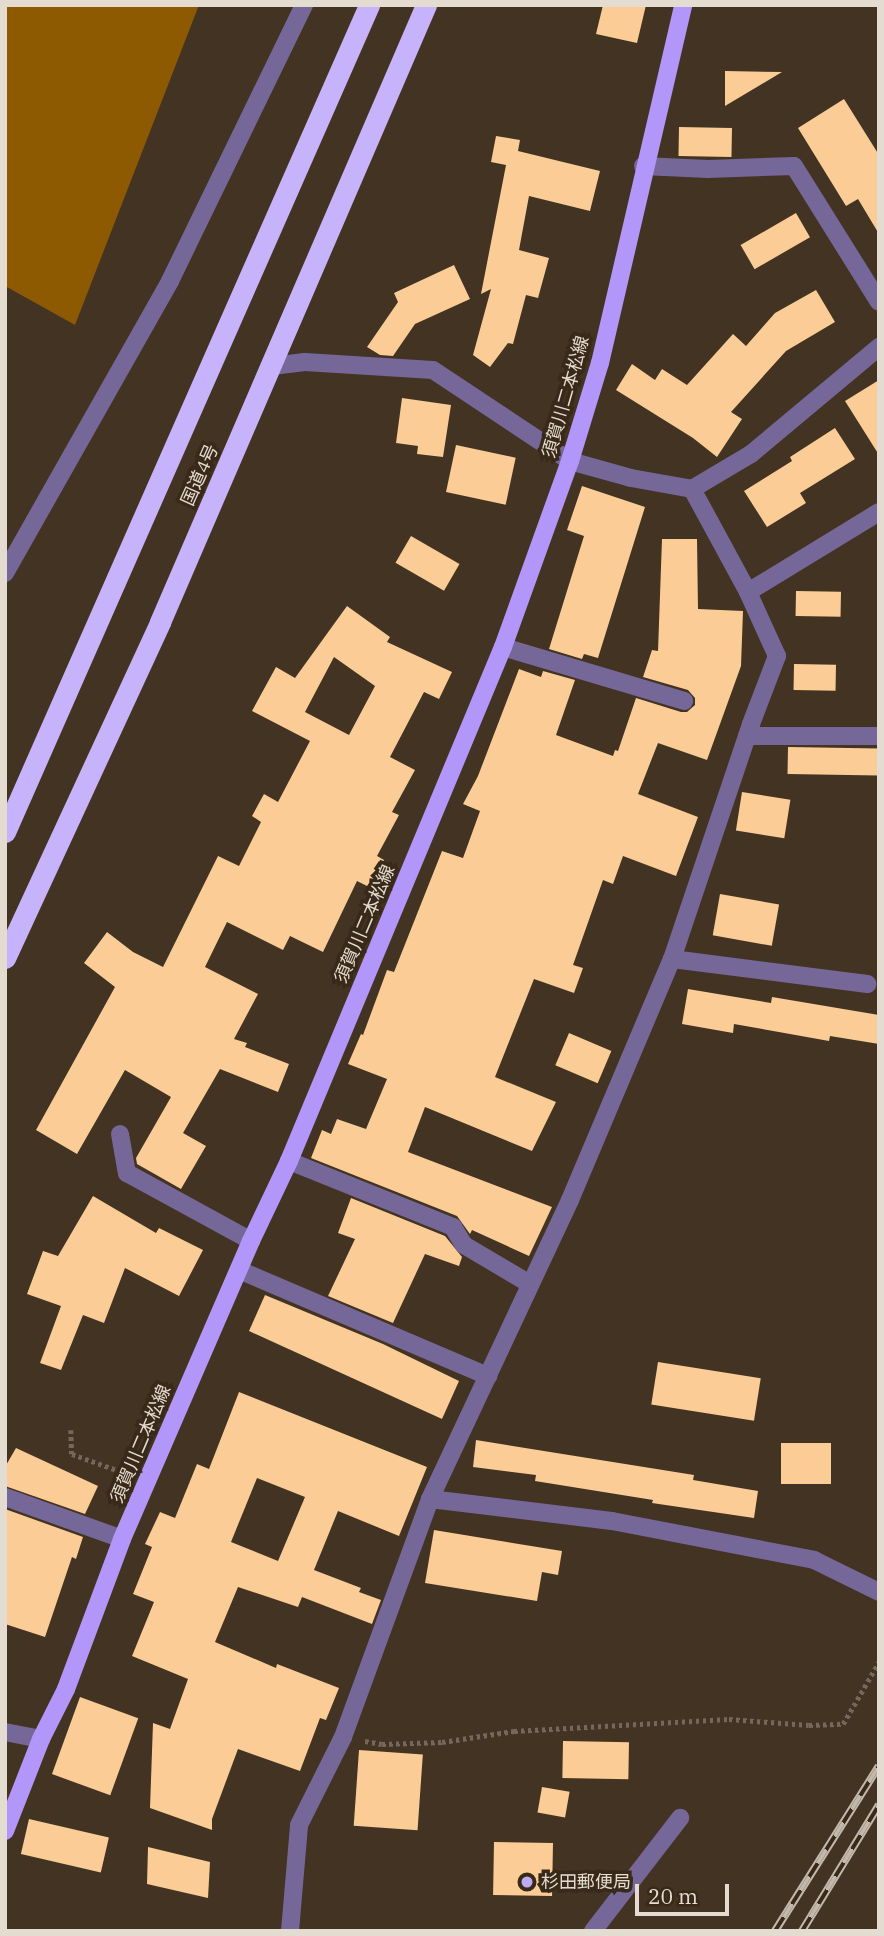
<!DOCTYPE html>
<meta charset="utf-8">
<style>
body{margin:0}
#map{position:relative;width:884px;height:1936px;overflow:hidden;background:#423322;font-family:"IBM Plex Serif","Noto Sans JP",serif}
div>[style]{position:absolute}
.forest>*{inset:0;background:#8d5901}
.building>*{inset:0;background:#fbcc95;transform-origin:0 0}
.path>*{height:4.5px;margin-top:-2.25px;transform-origin:0;background:repeating-linear-gradient(90deg,#766859 0 3.5px,transparent 0 7px)}
.minor>*{height:18px;margin:-9px;padding:0 9px;transform-origin:9px;border-radius:9px;background:#756899}
.major>*{height:18px;margin:-9px;padding:0 9px;transform-origin:9px;border-radius:9px;background:#b396fa}
.highway>*{height:21px;margin:-10.5px;padding:0 10.5px;transform-origin:10.5px;border-radius:10.5px;background:#c7b3fc}
.rail>*{height:8px;margin-top:-4px;transform-origin:0;background:repeating-linear-gradient(90deg,#382918 0 16px,#c2b8ab 0 32px);box-sizing:border-box;border-block:2px solid #c2b8ab}
.dots>*{width:19px;height:19px;translate:-50% -50%;box-sizing:border-box;border:4px solid #382918;border-radius:50%}
span{translate:-50% -50%;white-space:nowrap;text-align:center;line-height:1.15;-webkit-text-stroke:7px #382918;paint-order:stroke}
.street-label{font-size:18px;color:#e5dcd1}
.poi-label{font-size:18px;color:#e5dcd1}
.left{translate:0 -50%;text-align:left}
.frame{position:absolute;inset:0;border:7px solid #e5dcd1;pointer-events:none}
.scale{position:absolute;left:635px;top:1884px;width:94px;height:32px;box-sizing:border-box;border:4px solid #e5dcd1;border-top:0;padding-left:9px;font-size:21px;line-height:24px;white-space:nowrap;color:#e5dcd1;-webkit-text-stroke:5px #382918;paint-order:stroke}
</style>
<div id="map">
<div class="forest">
<i style="clip-path:polygon(5px 5px,199px 5px,75px 325px,5px 286px)"></i>
</div>
<div class="building">
<i style="clip-path:polygon(603px 5px,646px 5px,637px 43px,596px 34px)"></i>
<i style="clip-path:polygon(725px 71px,782px 72px,725px 106px)"></i>
<i style="clip-path:polygon(844px 99px,879px 155px,879px 234px,858px 199px,846px 206px,798px 128px)"></i>
<i style="left:679px;top:127px;width:53px;height:29px;rotate:1deg"></i>
<i style="clip-path:polygon(496px 136px,520px 140px,518px 151px,600px 171px,590px 211px,529px 196px,519px 250px,549px 258px,538px 298px,526px 295px,513px 344px,508px 343px,490px 367px,473px 355px,491px 289px,481px 294px,506px 165px,491px 162px)"></i>
<i style="left:796px;top:213px;width:28px;height:64px;rotate:60deg"></i>
<i style="clip-path:polygon(454px 265px,470px 299px,415px 324px,393px 356px,380px 355px,367px 347px,398px 302px,394px 293px)"></i>
<i style="clip-path:polygon(816px 290px,835px 322px,786px 351px,731px 412px,742px 419px,717px 457px,693px 438px,616px 390px,632px 364px,655px 380px,662px 369px,687px 385px,733px 334px,746px 346px,775px 313px)"></i>
<i style="clip-path:polygon(879px 380px,879px 455px,845px 401px)"></i>
<i style="clip-path:polygon(402px 398px,451px 405px,443px 457px,417px 454px,418px 446px,396px 443px)"></i>
<i style="clip-path:polygon(835px 428px,855px 459px,800px 493px,806px 503px,767px 527px,744px 491px,792px 461px,790px 457px)"></i>
<i style="left:456px;top:445px;width:61px;height:48px;rotate:12deg"></i>
<i style="clip-path:polygon(582px 486px,645px 507px,598px 658px,584px 654px,582px 659px,549px 649px,584px 536px,567px 530px)"></i>
<i style="left:411px;top:536px;width:56px;height:31px;rotate:30deg"></i>
<i style="clip-path:polygon(662px 539px,697px 539px,698px 609px,743px 611px,741px 666px,707px 760px,658px 743px,638px 794px,698px 817px,676px 876px,623px 856px,613px 884px,603px 880px,573px 965px,583px 968px,574px 993px,534px 979px,495px 1077px,556px 1102px,532px 1151px,425px 1107px,408px 1152px,552px 1207px,529px 1256px,472px 1230px,470px 1234px,457px 1216px,311px 1158px,322px 1130px,331px 1134px,337px 1119px,366px 1129px,387px 1079px,348px 1064px,361px 1034px,363px 1035px,387px 970px,394px 972px,442px 851px,463px 858px,480px 811px,463px 804px,478px 776px,519px 669px,541px 677px,543px 671px,575px 680px,556px 735px,613px 756px,615px 750px,618px 751px,636px 698px,681px 712px,687px 712px,695px 705px,695px 698px,688px 690px,643px 677px,652px 650px,658px 651px)"></i>
<i style="left:796px;top:591px;width:45px;height:25px;rotate:1deg"></i>
<i style="clip-path:polygon(evenodd,347px 606px,390px 637px,387px 642px,452px 672px,439px 699px,424px 692px,390px 757px,415px 770px,392px 812px,399px 815px,377px 856px,384px 860px,369px 887px,357px 881px,323px 952px,290px 936px,283px 950px,227px 922px,205px 967px,258px 994px,234px 1039px,247px 1043px,245px 1047px,289px 1064px,278px 1092px,220px 1069px,183px 1133px,206px 1146px,181px 1189px,137px 1164px,136px 1158px,171px 1097px,125px 1070px,77px 1154px,36px 1130px,115px 987px,84px 963px,107px 932px,133px 952px,163px 967px,218px 856px,239px 866px,261px 822px,252px 816px,264px 794px,278px 802px,310px 741px,252px 711px,276px 667px,295px 678px,347px 606px,334px 657px,375px 686px,349px 735px,305px 712px,334px 657px)"></i>
<i style="left:794px;top:664px;width:42px;height:26px;rotate:1deg"></i>
<i style="left:788px;top:747px;width:91px;height:27px;rotate:1deg"></i>
<i style="left:742px;top:792px;width:49px;height:39px;rotate:9deg"></i>
<i style="left:720px;top:894px;width:60px;height:42px;rotate:10deg"></i>
<i style="clip-path:polygon(688px 989px,771px 1003px,772px 997px,879px 1015px,879px 1044px,830px 1036px,829px 1041px,734px 1024px,733px 1033px,682px 1024px)"></i>
<i style="left:569px;top:1033px;width:46px;height:35px;rotate:23deg"></i>
<i style="clip-path:polygon(93px 1196px,156px 1233px,159px 1228px,203px 1250px,179px 1296px,125px 1268px,104px 1323px,83px 1315px,61px 1370px,40px 1363px,61px 1306px,27px 1294px,43px 1251px,58px 1256px)"></i>
<i style="clip-path:polygon(351px 1198px,445px 1236px,462px 1257px,459px 1266px,425px 1254px,393px 1323px,328px 1296px,355px 1239px,338px 1233px)"></i>
<i style="clip-path:polygon(265px 1295px,383px 1344px,459px 1381px,442px 1419px,249px 1331px)"></i>
<i style="left:658px;top:1362px;width:104px;height:43px;rotate:9deg"></i>
<i style="clip-path:polygon(evenodd,239px 1392px,427px 1467px,399px 1536px,338px 1511px,314px 1570px,361px 1588px,359px 1592px,381px 1600px,372px 1624px,302px 1597px,298px 1607px,238px 1587px,215px 1642px,276px 1668px,277px 1664px,339px 1688px,326px 1720px,320px 1718px,300px 1771px,238px 1749px,212px 1819px,212px 1830px,150px 1808px,153px 1723px,170px 1729px,188px 1679px,132px 1656px,154px 1602px,133px 1594px,152px 1547px,145px 1544px,160px 1512px,175px 1518px,197px 1464px,209px 1469px,239px 1392px,257px 1478px,305px 1497px,278px 1561px,231px 1542px,257px 1478px)"></i>
<i style="clip-path:polygon(476px 1440px,694px 1475px,693px 1480px,758px 1491px,754px 1518px,652px 1503px,653px 1500px,535px 1481px,536px 1475px,473px 1467px)"></i>
<i style="left:781px;top:1443px;width:50px;height:41px"></i>
<i style="clip-path:polygon(16px 1448px,98px 1486px,85px 1514px,5px 1486px,5px 1467px)"></i>
<i style="clip-path:polygon(5px 1509px,83px 1537px,76px 1559px,72px 1557px,45px 1637px,5px 1624px)"></i>
<i style="clip-path:polygon(434px 1530px,562px 1551px,558px 1575px,542px 1572px,537px 1601px,425px 1583px)"></i>
<i style="left:80px;top:1697px;width:62px;height:82px;rotate:20deg"></i>
<i style="left:563px;top:1741px;width:66px;height:37px;rotate:1deg"></i>
<i style="left:359px;top:1750px;width:64px;height:76px;rotate:4deg"></i>
<i style="left:542px;top:1787px;width:28px;height:26px;rotate:10deg"></i>
<i style="left:29px;top:1819px;width:82px;height:36px;rotate:13deg"></i>
<i style="left:494px;top:1842px;width:59px;height:53px;rotate:1deg"></i>
<i style="clip-path:polygon(148px 1847px,210px 1862px,208px 1898px,147px 1884px)"></i>
</div>
<div class="path">
<i style="left:71px;top:1430px;width:24px;rotate:88deg"></i>
<i style="left:72px;top:1454px;width:56px;rotate:19.7deg"></i>
<i style="left:365px;top:1741px;width:17px;rotate:10deg"></i>
<i style="left:382px;top:1744px;width:60px;rotate:-1.9deg"></i>
<i style="left:442px;top:1742px;width:73px;rotate:-8.7deg"></i>
<i style="left:514px;top:1731px;width:215px;rotate:-3.2deg"></i>
<i style="left:729px;top:1719px;width:80px;rotate:4.3deg"></i>
<i style="left:809px;top:1725px;width:34px;rotate:-2deg"></i>
<i style="left:843px;top:1724px;width:72px;rotate:-59.9deg"></i>
</div>
<div class="minor">
<i style="left:643px;top:166px;width:65px;rotate:2.6deg"></i>
<i style="left:708px;top:169px;width:86px;rotate:-2deg"></i>
<i style="left:794px;top:166px;width:160px;rotate:58deg"></i>
<i style="left:272px;top:366px;width:33px;rotate:-7deg"></i>
<i style="left:305px;top:362px;width:128px;rotate:3.6deg"></i>
<i style="left:433px;top:370px;width:164px;rotate:33.6deg"></i>
<i style="left:570px;top:461px;width:63px;rotate:15.6deg"></i>
<i style="left:631px;top:478px;width:62px;rotate:10.2deg"></i>
<i style="left:692px;top:489px;width:69px;rotate:-30.7deg"></i>
<i style="left:751px;top:454px;width:167px;rotate:-39.9deg"></i>
<i style="left:5px;top:573px;width:335px;rotate:-60.5deg"></i>
<i style="left:170px;top:281px;width:307px;rotate:-64.1deg"></i>
<i style="left:748px;top:592px;width:153px;rotate:-31.4deg"></i>
<i style="left:503px;top:647px;width:189px;rotate:16.6deg"></i>
<i style="left:747px;top:736px;width:132px"></i>
<i style="left:672px;top:959px;width:197px;rotate:7.3deg"></i>
<i style="left:120px;top:1134px;width:40px;rotate:80deg"></i>
<i style="left:127px;top:1173px;width:141px;rotate:28.7deg"></i>
<i style="left:289px;top:1161px;width:177px;rotate:21.9deg"></i>
<i style="left:453px;top:1227px;width:21px;rotate:59deg"></i>
<i style="left:464px;top:1245px;width:77px;rotate:30.6deg"></i>
<i style="left:239px;top:1270px;width:271px;rotate:23.1deg"></i>
<i style="left:5px;top:1497px;width:124px;rotate:19.7deg"></i>
<i style="left:430px;top:1499px;width:183px;rotate:6.9deg"></i>
<i style="left:612px;top:1521px;width:206px;rotate:10.9deg"></i>
<i style="left:814px;top:1560px;width:72px;rotate:26.2deg"></i>
<i style="left:5px;top:1732px;width:37px;rotate:11deg"></i>
<i style="left:290px;top:1931px;width:106px;rotate:-85.1deg"></i>
<i style="left:299px;top:1825px;width:98px;rotate:-63.4deg"></i>
<i style="left:343px;top:1737px;width:253px;rotate:-69.9deg"></i>
<i style="left:430px;top:1499px;width:330px;rotate:-64.9deg"></i>
<i style="left:570px;top:1200px;width:262px;rotate:-67.1deg"></i>
<i style="left:672px;top:959px;width:248px;rotate:-71.4deg"></i>
<i style="left:751px;top:724px;width:73px;rotate:-69.1deg"></i>
<i style="left:777px;top:656px;width:70px;rotate:-114.4deg"></i>
<i style="left:748px;top:592px;width:117px;rotate:-118.5deg"></i>
<i style="left:593px;top:1931px;width:143px;rotate:-52.4deg"></i>
</div>
<div class="major">
<i style="left:5px;top:1831px;width:99px;rotate:-68.6deg"></i>
<i style="left:41px;top:1739px;width:56px;rotate:-63.4deg"></i>
<i style="left:66px;top:1689px;width:160px;rotate:-69.5deg"></i>
<i style="left:122px;top:1539px;width:325px;rotate:-66.6deg"></i>
<i style="left:251px;top:1241px;width:89px;rotate:-64.6deg"></i>
<i style="left:289px;top:1161px;width:557px;rotate:-67.4deg"></i>
<i style="left:503px;top:647px;width:198px;rotate:-70.2deg"></i>
<i style="left:570px;top:461px;width:102px;rotate:-73deg"></i>
<i style="left:600px;top:363px;width:367px;rotate:-76.9deg"></i>
</div>
<div class="highway">
<i style="left:5px;top:832px;width:904px;rotate:-66.24deg"></i>
<i style="left:5px;top:958px;width:370px;rotate:-65.2deg"></i>
<i style="left:160px;top:622px;width:672px;rotate:-66.68deg"></i>
</div>
<div class="rail">
<i style="left:775px;top:1931px;width:195px;rotate:-57.8deg"></i>
<i style="left:802px;top:1931px;width:148px;rotate:-58.6deg"></i>
</div>
<div class="dots">
<i style="left:527px;top:1882px;background:#bea9f5"></i>
</div>
<div class="street-label">
<span style="left:566px;top:397px;rotate:-74deg">須賀川二本松線</span>
<span style="left:200px;top:475px;rotate:-66deg">国道4号</span>
<span style="left:365px;top:924px;rotate:-67deg">須賀川二本松線</span>
<span style="left:141px;top:1444px;rotate:-67deg">須賀川二本松線</span>
</div>
<div class="poi-label">
<span class="left" style="left:541px;top:1882px">杉田郵便局</span>
</div>
<div class="frame"></div>
<div class="scale">20 m</div>
</div>
